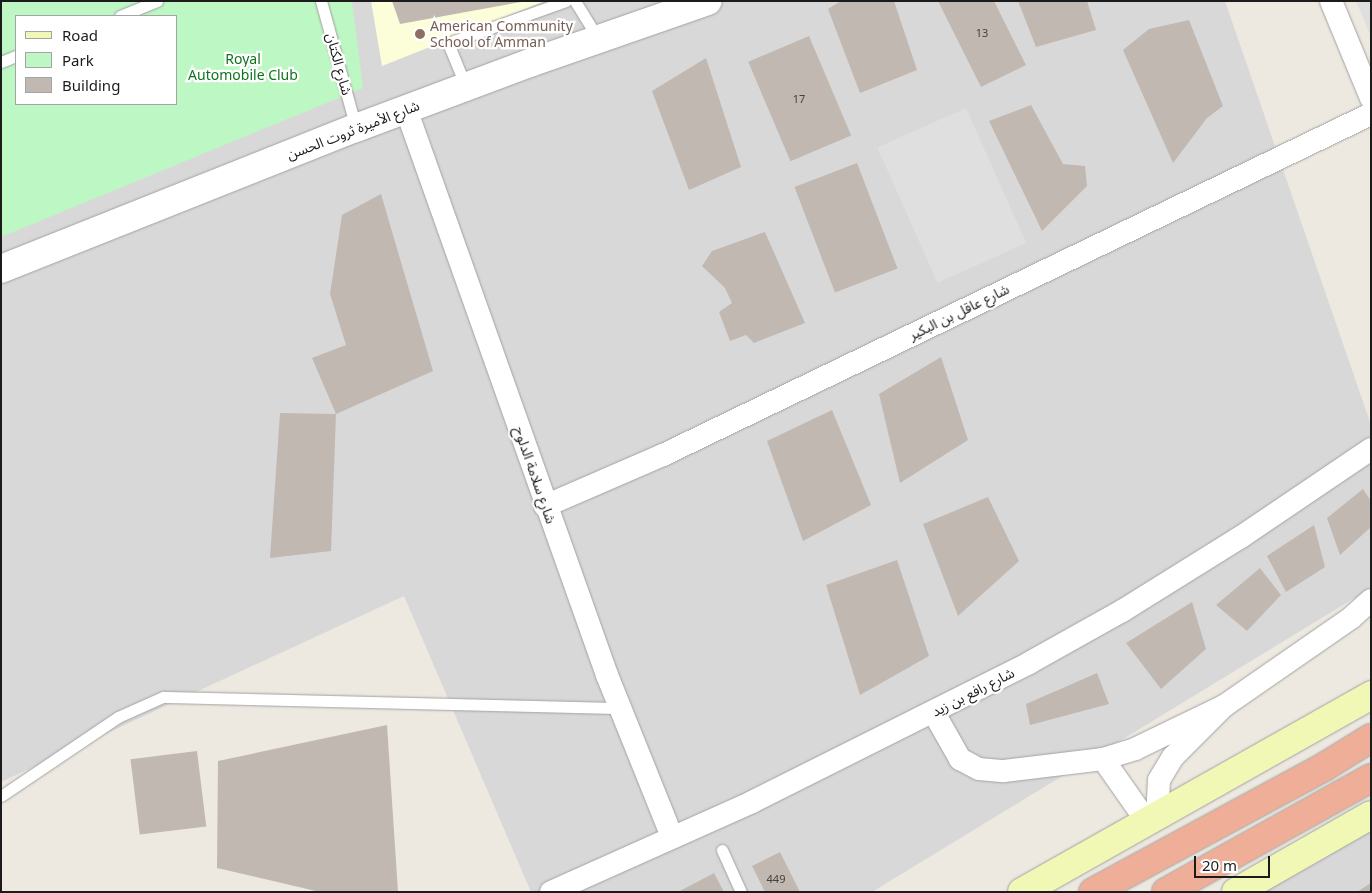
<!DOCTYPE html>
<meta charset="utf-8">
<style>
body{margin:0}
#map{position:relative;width:1372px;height:893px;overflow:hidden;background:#ede9e1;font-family:"Noto Sans","Noto Sans Arabic",sans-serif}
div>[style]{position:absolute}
.residential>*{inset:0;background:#d9d8d8}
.education>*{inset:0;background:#fcfed9}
.park>*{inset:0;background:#bdf7c4}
.parking>*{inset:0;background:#dfdfdf;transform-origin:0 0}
.building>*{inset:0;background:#c1b8b1;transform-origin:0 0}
.roads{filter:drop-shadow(0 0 1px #a2a2a2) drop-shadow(0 0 1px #a2a2a2)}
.service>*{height:11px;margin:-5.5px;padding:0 5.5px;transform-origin:5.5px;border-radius:5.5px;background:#fff}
.minor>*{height:22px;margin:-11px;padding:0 11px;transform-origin:11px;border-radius:11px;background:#fff}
.tertiary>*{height:28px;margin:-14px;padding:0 14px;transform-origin:14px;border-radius:14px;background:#fff}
.secondary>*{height:28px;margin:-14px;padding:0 14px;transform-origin:14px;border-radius:14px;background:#f1f7b5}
.trunk>*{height:28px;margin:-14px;padding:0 14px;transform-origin:14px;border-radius:14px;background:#eeae98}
.dots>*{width:14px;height:14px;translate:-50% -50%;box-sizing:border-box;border:2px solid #fff;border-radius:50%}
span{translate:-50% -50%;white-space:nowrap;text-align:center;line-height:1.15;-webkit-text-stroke:4.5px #fff;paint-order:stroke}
.number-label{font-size:11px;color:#444240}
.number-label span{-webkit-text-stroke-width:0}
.education-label{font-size:14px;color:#785e54}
.left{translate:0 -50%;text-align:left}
.park-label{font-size:14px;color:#0e741a}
.street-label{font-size:14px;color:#1b1b1b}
.frame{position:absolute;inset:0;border:2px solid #1b1b1b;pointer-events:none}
.legend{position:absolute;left:15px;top:15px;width:162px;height:90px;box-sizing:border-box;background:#fff;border:1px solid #a4a4a4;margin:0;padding:6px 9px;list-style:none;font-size:15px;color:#1b1b1b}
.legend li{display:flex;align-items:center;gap:10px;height:25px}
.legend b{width:25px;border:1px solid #a4a4a4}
.scale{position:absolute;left:1194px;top:856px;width:76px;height:22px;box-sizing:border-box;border:2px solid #1b1b1b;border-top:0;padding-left:6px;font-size:15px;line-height:18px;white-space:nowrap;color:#1b1b1b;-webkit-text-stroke:4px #fff;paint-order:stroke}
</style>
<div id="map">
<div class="residential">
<i style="clip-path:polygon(evenodd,1px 1px,1225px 1px,1371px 425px,1371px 588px,872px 892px,531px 892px,404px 596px,1px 782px,1px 1px,16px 16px,176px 16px,176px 104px,16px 104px,16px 16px)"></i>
<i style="clip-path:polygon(1371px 820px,1371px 892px,1250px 892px)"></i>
</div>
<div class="education">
<i style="clip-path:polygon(371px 1px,545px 1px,382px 66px)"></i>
</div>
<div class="park">
<i style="clip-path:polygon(evenodd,1px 1px,352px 1px,363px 88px,1px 237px,1px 1px,16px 16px,176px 16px,176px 104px,16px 104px,16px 16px)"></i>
</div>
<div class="parking">
<i style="clip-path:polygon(1356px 1px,1371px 1px,1371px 37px)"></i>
<i style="left:966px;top:108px;width:148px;height:97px;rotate:66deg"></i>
</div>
<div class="building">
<i style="clip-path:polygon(392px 1px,521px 1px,521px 2px,400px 24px)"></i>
<i style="clip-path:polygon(841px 1px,894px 1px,917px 70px,860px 93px,828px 9px)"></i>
<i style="clip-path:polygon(938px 1px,994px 1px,1026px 65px,981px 87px)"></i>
<i style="clip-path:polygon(1018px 1px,1087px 1px,1096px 30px,1036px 47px)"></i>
<i style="clip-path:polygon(1189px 20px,1223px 106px,1207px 118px,1173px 163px,1123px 50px,1149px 29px)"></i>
<i style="left:809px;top:36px;width:108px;height:66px;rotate:67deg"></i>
<i style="clip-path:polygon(706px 58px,741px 167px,689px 190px,652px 91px)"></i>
<i style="clip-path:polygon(1031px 105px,1063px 164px,1085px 166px,1087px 186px,1042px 231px,989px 121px)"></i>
<i style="left:857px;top:163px;width:113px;height:67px;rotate:69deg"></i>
<i style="clip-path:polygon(381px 194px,433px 371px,336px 414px,312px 358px,346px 345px,330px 294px,342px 215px)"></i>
<i style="clip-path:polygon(765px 232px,805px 323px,754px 343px,746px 335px,730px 341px,719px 312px,732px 303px,725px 288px,702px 266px,712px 251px)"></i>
<i style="clip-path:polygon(941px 357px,968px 440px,900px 483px,879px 394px)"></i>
<i style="clip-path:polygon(832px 410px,871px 505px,803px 541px,767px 441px)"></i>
<i style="clip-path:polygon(280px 413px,336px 414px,331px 551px,270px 558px)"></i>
<i style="clip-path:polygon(1363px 489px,1371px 501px,1371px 527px,1340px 555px,1327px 518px)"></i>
<i style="clip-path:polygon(988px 497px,1019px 561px,958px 616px,923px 524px)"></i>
<i style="clip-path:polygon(1314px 525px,1325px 567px,1286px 592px,1267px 556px)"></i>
<i style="clip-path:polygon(897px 560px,929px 656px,860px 695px,826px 585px)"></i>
<i style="clip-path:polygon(1260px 568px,1281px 595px,1247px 631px,1216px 605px)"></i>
<i style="clip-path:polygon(1192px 602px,1206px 649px,1161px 689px,1126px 643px)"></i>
<i style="clip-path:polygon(1097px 673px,1109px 704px,1030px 725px,1026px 704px)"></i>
<i style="clip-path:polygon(387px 725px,398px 892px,320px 892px,217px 868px,218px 761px)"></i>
<i style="left:197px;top:751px;width:76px;height:67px;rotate:83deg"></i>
<i style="clip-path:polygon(780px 852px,800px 892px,765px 892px,752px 866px)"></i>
<i style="clip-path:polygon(714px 873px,724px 892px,678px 892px)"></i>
<i style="clip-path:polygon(1371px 883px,1371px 892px,1357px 892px)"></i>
</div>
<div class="roads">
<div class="service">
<i style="left:321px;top:1px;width:132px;rotate:74.6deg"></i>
<i style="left:575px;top:1px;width:46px;rotate:58.4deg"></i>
<i style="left:120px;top:16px;width:40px;rotate:-22deg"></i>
<i style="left:1px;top:62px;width:16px;rotate:-22deg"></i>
<i style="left:466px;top:87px;width:48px;rotate:-112.2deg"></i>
<i style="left:448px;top:43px;width:125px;rotate:-19.6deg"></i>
<i style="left:1px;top:796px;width:141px;rotate:-34deg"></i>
<i style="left:118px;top:717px;width:49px;rotate:-24deg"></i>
<i style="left:163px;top:697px;width:457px;rotate:1.4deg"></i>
<i style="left:722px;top:850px;width:46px;rotate:65.7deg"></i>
</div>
<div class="minor">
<i style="left:1331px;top:1px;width:105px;rotate:67.6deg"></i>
<i style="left:406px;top:109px;width:601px;rotate:70.45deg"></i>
<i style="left:607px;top:675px;width:175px;rotate:68.1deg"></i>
<i style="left:545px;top:506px;width:129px;rotate:-23.4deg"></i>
<i style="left:663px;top:455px;width:786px;rotate:-25.72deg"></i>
<i style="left:934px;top:713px;width:53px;rotate:60.5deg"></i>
<i style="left:960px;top:759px;width:21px;rotate:28deg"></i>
<i style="left:979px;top:769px;width:25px;rotate:5deg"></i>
<i style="left:1004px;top:771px;width:100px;rotate:-6.9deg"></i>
<i style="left:1103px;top:759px;width:34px;rotate:-17deg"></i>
<i style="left:1135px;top:749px;width:99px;rotate:-25.8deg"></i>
<i style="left:1103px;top:759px;width:78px;rotate:54.9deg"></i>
<i style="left:1157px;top:818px;width:38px;rotate:-87deg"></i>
<i style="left:1159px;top:780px;width:27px;rotate:-59deg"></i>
<i style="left:1173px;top:757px;width:72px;rotate:-45deg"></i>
<i style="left:1224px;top:706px;width:155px;rotate:-34.7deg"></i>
<i style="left:1351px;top:618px;width:27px;rotate:-42deg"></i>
<i style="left:551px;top:892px;width:220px;rotate:-24.1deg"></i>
<i style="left:752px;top:802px;width:310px;rotate:-26.6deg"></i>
<i style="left:1029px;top:663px;width:107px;rotate:-29.2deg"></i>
<i style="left:1122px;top:611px;width:140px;rotate:-31.9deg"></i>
<i style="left:1241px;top:537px;width:157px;rotate:-34.1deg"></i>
</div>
<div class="tertiary">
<i style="left:1px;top:269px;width:382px;rotate:-21.7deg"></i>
<i style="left:356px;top:128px;width:186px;rotate:-20.5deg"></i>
<i style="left:530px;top:63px;width:188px;rotate:-19.2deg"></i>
</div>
<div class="secondary">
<i style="left:1022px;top:892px;width:401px;rotate:-29.4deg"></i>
<i style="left:1236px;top:892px;width:155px;rotate:-29.7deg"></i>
</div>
<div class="trunk">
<i style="left:1093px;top:892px;width:263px;rotate:-28.4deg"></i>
<i style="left:1324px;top:767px;width:55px;rotate:-31.7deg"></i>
<i style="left:1166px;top:892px;width:235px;rotate:-29.1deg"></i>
</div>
</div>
<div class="dots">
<i style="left:420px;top:34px;background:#8d6e63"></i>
</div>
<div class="number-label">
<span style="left:982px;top:33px">13</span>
<span style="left:799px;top:99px">17</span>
<span style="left:776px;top:879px">449</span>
</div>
<div class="education-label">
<span class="left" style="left:430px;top:34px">American Community<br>School of Amman</span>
</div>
<div class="park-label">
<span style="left:243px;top:67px">Royal<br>Automobile Club</span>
</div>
<div class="street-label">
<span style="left:339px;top:64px;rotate:75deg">شارع الكتان</span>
<span style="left:353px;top:130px;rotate:-21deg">شارع الأميرة ثروت الحسن</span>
<span style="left:959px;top:312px;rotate:-26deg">شارع عاقل بن البكير</span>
<span style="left:535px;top:475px;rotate:71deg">شارع سلامة الدلوح</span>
<span style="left:973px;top:692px;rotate:-27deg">شارع رافع بن زيد</span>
</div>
<div class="frame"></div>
<ul class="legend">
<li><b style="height:6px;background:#f1f7b5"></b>Road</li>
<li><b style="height:14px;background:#bdf7c4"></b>Park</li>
<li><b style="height:14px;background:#c1b8b1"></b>Building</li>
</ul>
<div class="scale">20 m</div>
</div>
